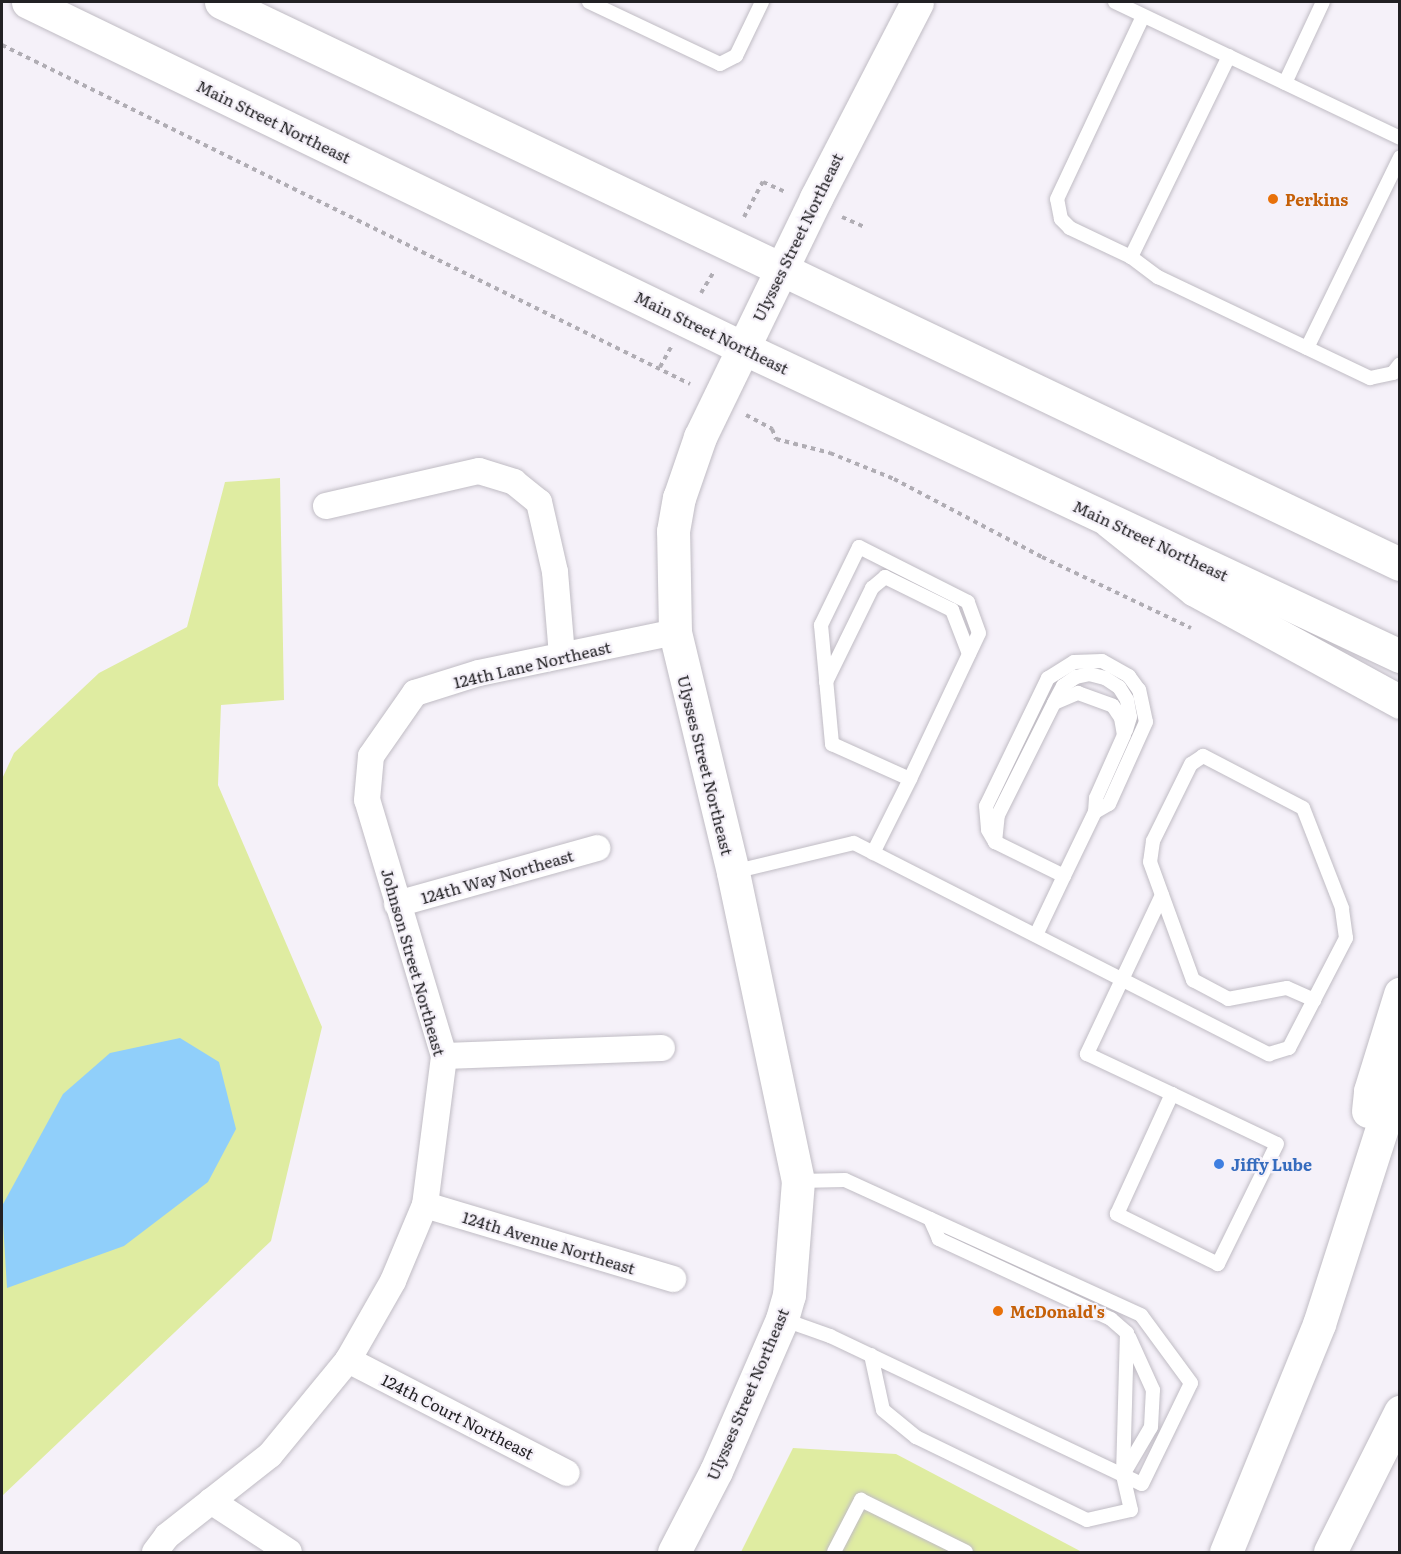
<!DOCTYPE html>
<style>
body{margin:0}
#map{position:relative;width:1401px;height:1554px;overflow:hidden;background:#f5f1f9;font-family:Literata,serif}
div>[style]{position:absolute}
.green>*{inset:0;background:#dfeca1}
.water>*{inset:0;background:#90cffa}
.path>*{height:4px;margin-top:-2px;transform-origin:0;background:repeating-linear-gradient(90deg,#b0adb4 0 4.5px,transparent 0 9px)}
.roads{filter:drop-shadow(0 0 2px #c0bcc4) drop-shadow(0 0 2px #c0bcc4)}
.lane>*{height:14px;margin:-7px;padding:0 7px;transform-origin:7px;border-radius:7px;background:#fff}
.street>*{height:26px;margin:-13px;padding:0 13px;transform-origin:13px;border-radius:13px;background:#fff}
.secondary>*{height:33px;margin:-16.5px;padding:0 16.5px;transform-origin:16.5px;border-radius:16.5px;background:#fff}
.highway>*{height:33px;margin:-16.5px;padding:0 16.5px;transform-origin:16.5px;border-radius:16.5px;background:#fff}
.dots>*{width:16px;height:16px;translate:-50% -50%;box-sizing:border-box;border:3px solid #f5f1f9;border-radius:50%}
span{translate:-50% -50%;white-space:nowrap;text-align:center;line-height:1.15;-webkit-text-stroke:4.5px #f5f1f9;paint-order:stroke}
.street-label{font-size:16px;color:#222124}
.food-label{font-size:16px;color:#c56008;font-weight:700}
.left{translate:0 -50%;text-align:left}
.shop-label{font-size:16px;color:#366cbe;font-weight:700}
.frame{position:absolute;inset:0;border:3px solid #222124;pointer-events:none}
</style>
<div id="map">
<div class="green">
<i style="clip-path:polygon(280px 478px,284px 700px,221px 705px,218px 785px,322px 1027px,271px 1241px,2px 1496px,2px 779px,14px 753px,99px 673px,187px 627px,225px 482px)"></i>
<i style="clip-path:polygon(793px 1448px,896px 1454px,1082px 1552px,741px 1552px)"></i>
</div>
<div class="water">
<i style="clip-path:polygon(180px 1038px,219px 1062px,236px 1129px,208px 1182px,124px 1246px,7px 1288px,2px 1206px,63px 1094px,110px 1053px)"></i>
</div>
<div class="path">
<i style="left:2px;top:45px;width:767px;rotate:26.23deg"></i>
<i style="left:744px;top:217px;width:40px;rotate:-62deg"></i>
<i style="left:763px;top:182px;width:24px;rotate:24deg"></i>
<i style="left:842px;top:217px;width:24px;rotate:24deg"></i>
<i style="left:701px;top:293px;width:26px;rotate:-59deg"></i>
<i style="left:660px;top:367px;width:23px;rotate:-61deg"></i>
<i style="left:746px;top:415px;width:30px;rotate:28deg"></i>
<i style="left:772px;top:429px;width:11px;rotate:68deg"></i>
<i style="left:776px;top:439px;width:56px;rotate:14.5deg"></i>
<i style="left:830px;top:453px;width:69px;rotate:22.1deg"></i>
<i style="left:894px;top:479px;width:167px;rotate:27.8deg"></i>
<i style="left:1042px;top:557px;width:165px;rotate:25.5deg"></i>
</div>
<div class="roads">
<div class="lane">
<i style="left:589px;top:2px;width:145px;rotate:25.3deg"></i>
<i style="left:720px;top:64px;width:18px;rotate:-27deg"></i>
<i style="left:736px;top:56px;width:60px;rotate:-64.3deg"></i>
<i style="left:1115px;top:2px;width:316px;rotate:25.5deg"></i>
<i style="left:1229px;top:56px;width:224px;rotate:116deg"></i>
<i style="left:1131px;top:257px;width:34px;rotate:37deg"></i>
<i style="left:1158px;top:277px;width:235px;rotate:25.5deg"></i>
<i style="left:1370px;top:378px;width:24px;rotate:-12deg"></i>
<i style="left:1393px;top:373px;width:11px;rotate:-52deg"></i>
<i style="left:1285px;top:83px;width:89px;rotate:-64.9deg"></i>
<i style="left:1131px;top:257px;width:68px;rotate:-154.6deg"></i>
<i style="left:1070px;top:228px;width:13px;rotate:-135deg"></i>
<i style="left:1061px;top:219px;width:20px;rotate:-101deg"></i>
<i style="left:1057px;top:199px;width:202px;rotate:-64.8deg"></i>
<i style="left:1307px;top:348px;width:212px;rotate:-64deg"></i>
<i style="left:826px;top:682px;width:105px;rotate:-63.9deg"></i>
<i style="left:872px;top:588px;width:17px;rotate:-40deg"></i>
<i style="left:885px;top:577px;width:75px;rotate:26.2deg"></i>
<i style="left:952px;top:610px;width:47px;rotate:68.9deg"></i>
<i style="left:1055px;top:701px;width:17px;rotate:-62deg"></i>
<i style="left:1063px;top:686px;width:16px;rotate:-35deg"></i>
<i style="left:1076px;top:677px;width:13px;rotate:-13deg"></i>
<i style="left:1089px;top:674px;width:16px;rotate:14deg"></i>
<i style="left:1105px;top:678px;width:17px;rotate:33deg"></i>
<i style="left:1119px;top:687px;width:15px;rotate:58deg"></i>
<i style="left:1127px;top:700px;width:17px;rotate:80deg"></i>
<i style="left:1130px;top:717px;width:14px;rotate:107deg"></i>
<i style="left:995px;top:842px;width:27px;rotate:-84deg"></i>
<i style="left:998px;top:815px;width:125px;rotate:-63.4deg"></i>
<i style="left:1054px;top:703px;width:26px;rotate:-23deg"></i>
<i style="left:1078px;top:693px;width:37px;rotate:20deg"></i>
<i style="left:1113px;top:706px;width:14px;rotate:56deg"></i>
<i style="left:1121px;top:718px;width:17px;rotate:80deg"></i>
<i style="left:1124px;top:735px;width:69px;rotate:114deg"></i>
<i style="left:1096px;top:798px;width:14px;rotate:94deg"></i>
<i style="left:873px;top:853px;width:83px;rotate:-63.4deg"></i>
<i style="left:910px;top:779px;width:161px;rotate:-64.7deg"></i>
<i style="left:979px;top:633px;width:33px;rotate:-110deg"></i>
<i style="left:968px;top:602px;width:122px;rotate:-153.2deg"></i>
<i style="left:859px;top:547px;width:87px;rotate:116deg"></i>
<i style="left:821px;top:625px;width:120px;rotate:84.7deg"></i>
<i style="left:832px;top:744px;width:85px;rotate:24.2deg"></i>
<i style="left:733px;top:872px;width:124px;rotate:-13.5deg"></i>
<i style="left:854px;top:843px;width:466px;rotate:27deg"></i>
<i style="left:1269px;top:1054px;width:21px;rotate:-17deg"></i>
<i style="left:1289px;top:1048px;width:124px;rotate:-62.6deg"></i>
<i style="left:1346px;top:938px;width:30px;rotate:-98deg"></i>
<i style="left:1342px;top:908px;width:107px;rotate:-111.3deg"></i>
<i style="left:1303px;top:808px;width:113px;rotate:-152.5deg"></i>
<i style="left:1203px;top:756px;width:14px;rotate:146deg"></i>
<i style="left:1191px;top:764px;width:86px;rotate:116.3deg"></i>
<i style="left:1153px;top:841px;width:21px;rotate:98deg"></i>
<i style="left:1150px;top:862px;width:126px;rotate:70deg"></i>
<i style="left:1193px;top:980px;width:40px;rotate:28deg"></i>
<i style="left:1228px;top:999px;width:60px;rotate:-10.6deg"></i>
<i style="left:1287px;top:988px;width:30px;rotate:24deg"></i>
<i style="left:1162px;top:895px;width:176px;rotate:115.3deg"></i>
<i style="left:1087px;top:1054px;width:94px;rotate:25.2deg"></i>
<i style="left:1172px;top:1094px;width:116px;rotate:25.5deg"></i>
<i style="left:1277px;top:1144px;width:134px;rotate:116.2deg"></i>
<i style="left:1218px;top:1264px;width:113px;rotate:-153.7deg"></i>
<i style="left:1117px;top:1214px;width:132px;rotate:-65.4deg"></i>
<i style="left:1036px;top:935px;width:65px;rotate:-64.6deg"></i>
<i style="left:1064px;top:876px;width:71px;rotate:-64.2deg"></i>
<i style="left:1095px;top:812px;width:16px;rotate:-30deg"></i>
<i style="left:1109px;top:804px;width:90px;rotate:-65.7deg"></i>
<i style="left:1146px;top:722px;width:33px;rotate:-102deg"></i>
<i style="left:1139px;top:690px;width:17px;rotate:-126deg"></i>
<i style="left:1129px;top:676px;width:31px;rotate:-151deg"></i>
<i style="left:1102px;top:661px;width:28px;rotate:178deg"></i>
<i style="left:1074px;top:662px;width:31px;rotate:148deg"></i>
<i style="left:1048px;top:678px;width:142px;rotate:115.8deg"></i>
<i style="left:986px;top:806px;width:24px;rotate:85deg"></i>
<i style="left:988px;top:830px;width:14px;rotate:60deg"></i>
<i style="left:995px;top:842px;width:77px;rotate:26.2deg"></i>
<i style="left:782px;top:1319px;width:51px;rotate:19.5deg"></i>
<i style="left:830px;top:1336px;width:345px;rotate:25.4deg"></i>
<i style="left:1142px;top:1484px;width:112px;rotate:-64.1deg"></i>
<i style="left:1191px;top:1383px;width:84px;rotate:-126.3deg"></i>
<i style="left:1141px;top:1315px;width:325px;rotate:-155.5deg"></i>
<i style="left:845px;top:1180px;width:47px;rotate:178.8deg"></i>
<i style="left:871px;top:1355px;width:56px;rotate:77.7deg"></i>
<i style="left:883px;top:1410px;width:43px;rotate:39.3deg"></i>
<i style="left:916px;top:1437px;width:190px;rotate:25.9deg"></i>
<i style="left:1087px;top:1520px;width:45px;rotate:-12.8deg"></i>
<i style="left:1131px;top:1510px;width:36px;rotate:-103deg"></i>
<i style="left:1123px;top:1475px;width:142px;rotate:-88.4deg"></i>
<i style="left:1127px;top:1333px;width:21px;rotate:-139deg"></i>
<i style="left:1111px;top:1319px;width:190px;rotate:-155.1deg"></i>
<i style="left:939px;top:1239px;width:22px;rotate:-114deg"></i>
<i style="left:1124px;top:1473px;width:53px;rotate:-59.6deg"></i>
<i style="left:1151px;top:1427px;width:37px;rotate:-87deg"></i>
<i style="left:1153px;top:1390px;width:58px;rotate:-114.4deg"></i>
<i style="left:834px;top:1552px;width:59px;rotate:-62.6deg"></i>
<i style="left:861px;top:1500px;width:117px;rotate:26.3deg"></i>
</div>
<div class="street">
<i style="left:326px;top:506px;width:157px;rotate:-12.9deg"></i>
<i style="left:479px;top:471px;width:37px;rotate:17deg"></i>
<i style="left:514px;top:482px;width:32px;rotate:39deg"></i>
<i style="left:539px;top:502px;width:72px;rotate:77.1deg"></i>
<i style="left:555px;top:572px;width:83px;rotate:85.2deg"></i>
<i style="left:397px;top:904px;width:208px;rotate:-15.6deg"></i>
<i style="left:444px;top:1056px;width:218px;rotate:-2.1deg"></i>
<i style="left:425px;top:1205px;width:259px;rotate:16.6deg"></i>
<i style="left:348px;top:1360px;width:246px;rotate:27.3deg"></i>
<i style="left:211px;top:1501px;width:93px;rotate:33.2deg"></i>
<i style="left:155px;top:1552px;width:20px;rotate:-53deg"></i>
<i style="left:167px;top:1536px;width:131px;rotate:-38.2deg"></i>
<i style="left:270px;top:1455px;width:123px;rotate:-50.6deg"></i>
<i style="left:348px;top:1360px;width:91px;rotate:-60.3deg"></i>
<i style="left:393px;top:1281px;width:82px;rotate:-67.2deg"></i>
<i style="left:425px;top:1205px;width:150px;rotate:-82.7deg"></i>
<i style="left:444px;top:1056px;width:267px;rotate:-106.7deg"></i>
<i style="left:367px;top:800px;width:44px;rotate:-84.8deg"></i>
<i style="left:371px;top:756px;width:77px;rotate:-55.1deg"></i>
<i style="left:415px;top:693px;width:67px;rotate:-17.4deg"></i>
<i style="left:479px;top:673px;width:200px;rotate:-11.8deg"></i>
</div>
<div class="secondary">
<i style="left:28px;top:2px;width:794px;rotate:25.82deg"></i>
<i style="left:743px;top:348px;width:726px;rotate:25.12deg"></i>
<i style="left:221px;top:2px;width:1306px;rotate:25.49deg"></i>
<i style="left:674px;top:1552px;width:91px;rotate:-62.6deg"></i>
<i style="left:716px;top:1471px;width:166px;rotate:-66.5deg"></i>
<i style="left:782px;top:1319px;width:25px;rotate:-74deg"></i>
<i style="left:789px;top:1295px;width:114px;rotate:-85.5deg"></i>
<i style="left:798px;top:1181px;width:316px;rotate:-101.9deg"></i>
<i style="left:733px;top:872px;width:247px;rotate:-103.6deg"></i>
<i style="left:675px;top:632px;width:101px;rotate:-91.1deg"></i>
<i style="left:673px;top:531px;width:34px;rotate:-80deg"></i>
<i style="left:679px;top:498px;width:65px;rotate:-71deg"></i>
<i style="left:700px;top:437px;width:266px;rotate:-64.1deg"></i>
<i style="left:816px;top:198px;width:220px;rotate:-62.7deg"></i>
</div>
<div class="highway">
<i style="left:1109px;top:521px;width:110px;rotate:38.7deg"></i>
<i style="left:1195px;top:590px;width:234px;rotate:28.6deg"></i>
<i style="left:1368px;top:1111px;width:20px;rotate:-84deg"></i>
<i style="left:1370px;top:1091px;width:102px;rotate:-72.8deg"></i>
<i style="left:1226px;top:1552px;width:246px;rotate:-67.8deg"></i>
<i style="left:1319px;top:1324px;width:266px;rotate:-72.2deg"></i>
<i style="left:1330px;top:1552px;width:157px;rotate:-63.4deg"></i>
</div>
</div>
<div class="dots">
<i style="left:1273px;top:199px;background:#e8710a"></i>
<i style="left:1219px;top:1164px;background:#3f7fe0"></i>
<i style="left:998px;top:1311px;background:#e8710a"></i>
</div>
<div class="street-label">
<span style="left:274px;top:121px;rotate:26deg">Main Street Northeast</span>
<span style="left:797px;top:237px;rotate:-64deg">Ulysses Street Northeast</span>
<span style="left:712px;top:332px;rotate:26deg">Main Street Northeast</span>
<span style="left:1151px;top:540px;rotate:25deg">Main Street Northeast</span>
<span style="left:532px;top:664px;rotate:-13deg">124th Lane Northeast</span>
<span style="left:706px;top:765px;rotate:76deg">Ulysses Street Northeast</span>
<span style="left:497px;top:876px;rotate:-16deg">124th Way Northeast</span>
<span style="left:414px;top:962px;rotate:74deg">Johnson Street Northeast</span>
<span style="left:549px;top:1242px;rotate:17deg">124th Avenue Northeast</span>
<span style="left:747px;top:1394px;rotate:-67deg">Ulysses Street Northeast</span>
<span style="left:458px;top:1416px;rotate:27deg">124th Court Northeast</span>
</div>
<div class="food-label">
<span class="left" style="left:1285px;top:199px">Perkins</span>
<span class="left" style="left:1010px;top:1311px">McDonald's</span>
</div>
<div class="shop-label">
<span class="left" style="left:1231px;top:1164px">Jiffy Lube</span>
</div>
<div class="frame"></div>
</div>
